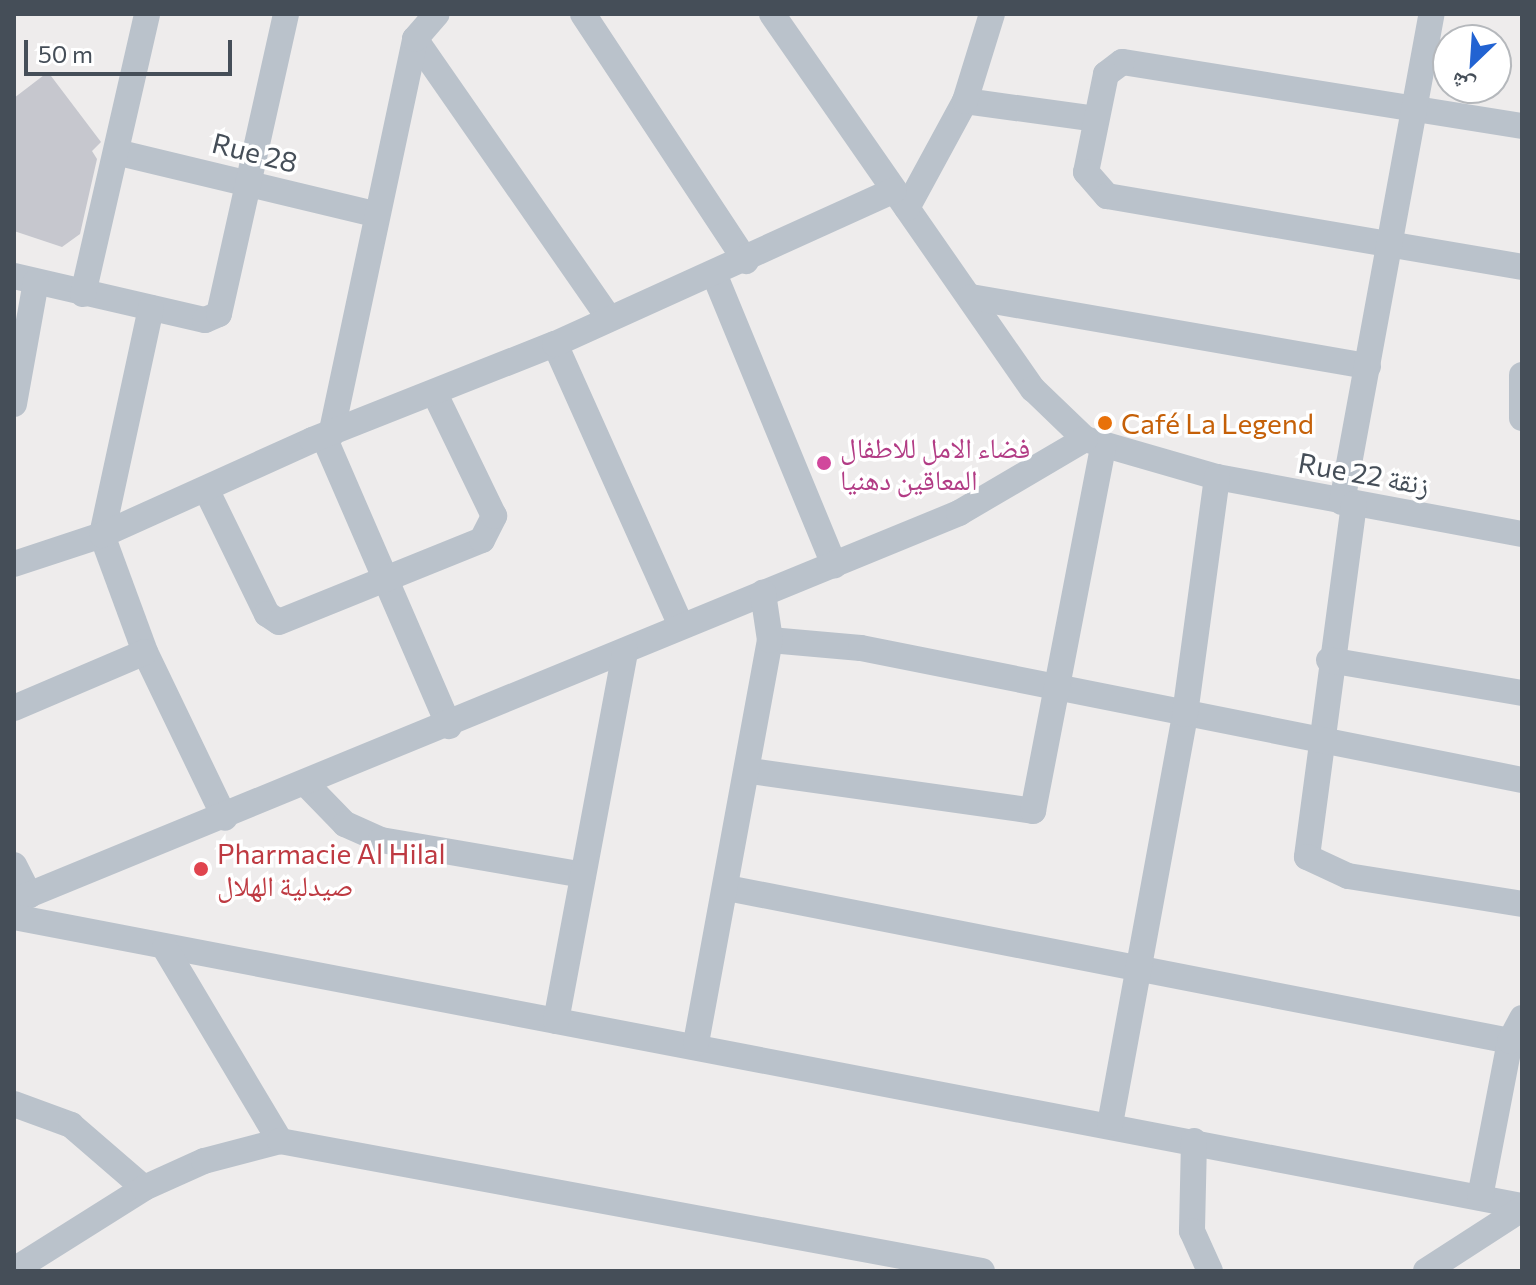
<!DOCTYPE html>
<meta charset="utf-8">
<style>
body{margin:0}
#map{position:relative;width:1536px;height:1285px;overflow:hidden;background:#eeecec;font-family:Commissioner,"Noto Naskh Arabic",sans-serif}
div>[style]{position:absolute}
.building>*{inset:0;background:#c6c7ce}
.street>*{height:26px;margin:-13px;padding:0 13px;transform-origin:13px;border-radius:13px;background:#bac2cb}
.dots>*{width:22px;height:22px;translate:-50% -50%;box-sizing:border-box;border:4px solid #fff;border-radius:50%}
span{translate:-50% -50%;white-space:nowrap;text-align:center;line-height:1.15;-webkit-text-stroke:7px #fff;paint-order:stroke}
.street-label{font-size:28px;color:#454e58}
.food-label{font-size:28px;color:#c56008}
.left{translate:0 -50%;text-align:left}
.hotel-label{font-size:28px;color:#b23c85}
.health-label{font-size:28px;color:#be3a42}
.frame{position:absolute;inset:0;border:16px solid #454e58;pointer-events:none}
.north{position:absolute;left:1432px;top:24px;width:80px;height:80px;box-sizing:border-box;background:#fff;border:2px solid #b5b8bc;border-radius:50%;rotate:205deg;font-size:22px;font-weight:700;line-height:32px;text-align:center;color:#454e58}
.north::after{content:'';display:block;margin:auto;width:28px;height:36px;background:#2263d2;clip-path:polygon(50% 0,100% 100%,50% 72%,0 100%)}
.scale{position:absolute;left:24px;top:40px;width:208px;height:36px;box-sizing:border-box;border:4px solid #454e58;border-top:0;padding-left:10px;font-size:24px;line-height:28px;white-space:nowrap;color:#454e58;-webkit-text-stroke:6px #fff;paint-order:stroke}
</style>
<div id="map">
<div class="building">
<i style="clip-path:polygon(48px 72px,101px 142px,92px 151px,97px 159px,80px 234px,62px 247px,14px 231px,14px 98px)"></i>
</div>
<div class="street">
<i style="left:583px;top:14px;width:296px;rotate:56.6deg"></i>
<i style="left:772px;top:14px;width:457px;rotate:55.2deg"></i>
<i style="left:1033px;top:389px;width:72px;rotate:43.9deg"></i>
<i style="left:1085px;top:439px;width:137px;rotate:16.1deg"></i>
<i style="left:1217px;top:477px;width:310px;rotate:10.6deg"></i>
<i style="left:415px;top:39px;width:338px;rotate:55.2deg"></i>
<i style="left:965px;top:101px;width:132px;rotate:7.8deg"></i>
<i style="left:1522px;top:126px;width:405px;rotate:-170.9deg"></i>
<i style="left:1122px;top:62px;width:20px;rotate:143deg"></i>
<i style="left:1106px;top:74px;width:100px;rotate:101.5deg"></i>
<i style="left:1086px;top:172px;width:32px;rotate:49deg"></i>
<i style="left:1107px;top:196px;width:421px;rotate:9.7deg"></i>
<i style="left:120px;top:153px;width:261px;rotate:13.5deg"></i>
<i style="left:907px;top:208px;width:122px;rotate:-61.5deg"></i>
<i style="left:965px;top:101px;width:91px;rotate:-72.8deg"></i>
<i style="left:14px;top:276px;width:196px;rotate:13deg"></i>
<i style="left:205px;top:320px;width:15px;rotate:-23deg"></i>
<i style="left:219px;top:314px;width:307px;rotate:-77.4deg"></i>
<i style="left:715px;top:276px;width:313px;rotate:67.6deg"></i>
<i style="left:83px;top:294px;width:287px;rotate:-77.1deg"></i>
<i style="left:971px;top:297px;width:403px;rotate:9.9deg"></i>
<i style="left:151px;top:308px;width:232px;rotate:102.2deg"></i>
<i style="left:102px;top:535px;width:125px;rotate:69.8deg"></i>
<i style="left:145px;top:652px;width:184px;rotate:64.3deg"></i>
<i style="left:555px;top:344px;width:309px;rotate:65.9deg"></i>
<i style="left:1522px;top:375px;width:43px;rotate:90deg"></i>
<i style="left:14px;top:404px;width:124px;rotate:-79.8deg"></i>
<i style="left:331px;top:435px;width:405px;rotate:-78deg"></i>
<i style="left:415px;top:39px;width:33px;rotate:-49deg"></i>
<i style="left:324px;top:437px;width:315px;rotate:66.6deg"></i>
<i style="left:206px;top:489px;width:139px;rotate:64deg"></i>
<i style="left:267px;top:614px;width:14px;rotate:34deg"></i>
<i style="left:279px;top:622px;width:219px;rotate:-22deg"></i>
<i style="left:482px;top:540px;width:27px;rotate:-63deg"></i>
<i style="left:494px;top:516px;width:136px;rotate:-115.8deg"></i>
<i style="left:1342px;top:502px;width:496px;rotate:-79.6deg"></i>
<i style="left:1354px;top:504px;width:356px;rotate:97.6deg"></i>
<i style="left:1307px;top:857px;width:45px;rotate:24.9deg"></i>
<i style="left:1348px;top:876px;width:176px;rotate:9.1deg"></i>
<i style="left:14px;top:564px;width:93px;rotate:-18.2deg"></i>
<i style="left:102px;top:535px;width:230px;rotate:-24.3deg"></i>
<i style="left:312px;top:440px;width:261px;rotate:-21.6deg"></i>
<i style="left:555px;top:344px;width:372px;rotate:-24.4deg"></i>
<i style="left:770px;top:640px;width:91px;rotate:5deg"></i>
<i style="left:861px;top:648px;width:674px;rotate:11.29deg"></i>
<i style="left:1329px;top:660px;width:196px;rotate:9.7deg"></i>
<i style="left:14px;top:708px;width:142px;rotate:-23.1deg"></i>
<i style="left:750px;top:771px;width:286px;rotate:8deg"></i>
<i style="left:1033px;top:811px;width:371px;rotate:-79.1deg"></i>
<i style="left:308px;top:786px;width:53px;rotate:45.8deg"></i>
<i style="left:345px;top:824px;width:39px;rotate:24deg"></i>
<i style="left:381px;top:840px;width:205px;rotate:9.8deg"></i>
<i style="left:14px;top:865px;width:34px;rotate:63deg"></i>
<i style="left:727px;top:888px;width:798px;rotate:11.06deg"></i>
<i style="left:14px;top:901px;width:1022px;rotate:-22.32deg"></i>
<i style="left:959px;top:513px;width:146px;rotate:-30.4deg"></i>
<i style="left:14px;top:917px;width:1535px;rotate:10.85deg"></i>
<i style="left:165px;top:948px;width:225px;rotate:59.2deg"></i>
<i style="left:556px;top:1021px;width:376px;rotate:-79.4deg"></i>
<i style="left:696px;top:1043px;width:410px;rotate:-79.6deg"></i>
<i style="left:770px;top:640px;width:48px;rotate:-98.5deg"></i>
<i style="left:14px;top:1104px;width:61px;rotate:20.2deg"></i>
<i style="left:71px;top:1125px;width:96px;rotate:40.8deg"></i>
<i style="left:1110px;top:1124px;width:417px;rotate:-79.6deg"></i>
<i style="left:1185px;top:714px;width:239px;rotate:-82.3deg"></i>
<i style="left:1194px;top:1141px;width:90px;rotate:91.3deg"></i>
<i style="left:1192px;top:1231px;width:44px;rotate:65.8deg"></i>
<i style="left:1480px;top:1197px;width:159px;rotate:-79.1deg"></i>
<i style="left:1510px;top:1041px;width:26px;rotate:-62deg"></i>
<i style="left:14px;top:1270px;width:154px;rotate:-32.2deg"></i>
<i style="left:144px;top:1188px;width:66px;rotate:-24.2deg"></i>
<i style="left:204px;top:1161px;width:79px;rotate:-14.7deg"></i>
<i style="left:280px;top:1141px;width:714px;rotate:10.49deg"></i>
<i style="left:1426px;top:1271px;width:114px;rotate:-32.9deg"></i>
</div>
<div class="dots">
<i style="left:1105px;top:423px;background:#e8710a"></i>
<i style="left:824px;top:463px;background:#d1479c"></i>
<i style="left:201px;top:869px;background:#e0444e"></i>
</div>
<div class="street-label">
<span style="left:255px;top:152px;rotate:14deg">Rue 28</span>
<span style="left:1364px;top:473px;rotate:10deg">Rue 22 زنقة</span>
</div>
<div class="food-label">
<span class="left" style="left:1121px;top:423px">Café La Legend</span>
</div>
<div class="hotel-label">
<span class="left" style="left:840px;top:463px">فضاء الامل للاطفال<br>المعاقين دهنيا</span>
</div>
<div class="health-label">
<span class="left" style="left:217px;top:869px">Pharmacie Al Hilal<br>صيدلية الهلال</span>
</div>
<div class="frame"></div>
<div class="north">ش</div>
<div class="scale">50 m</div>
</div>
